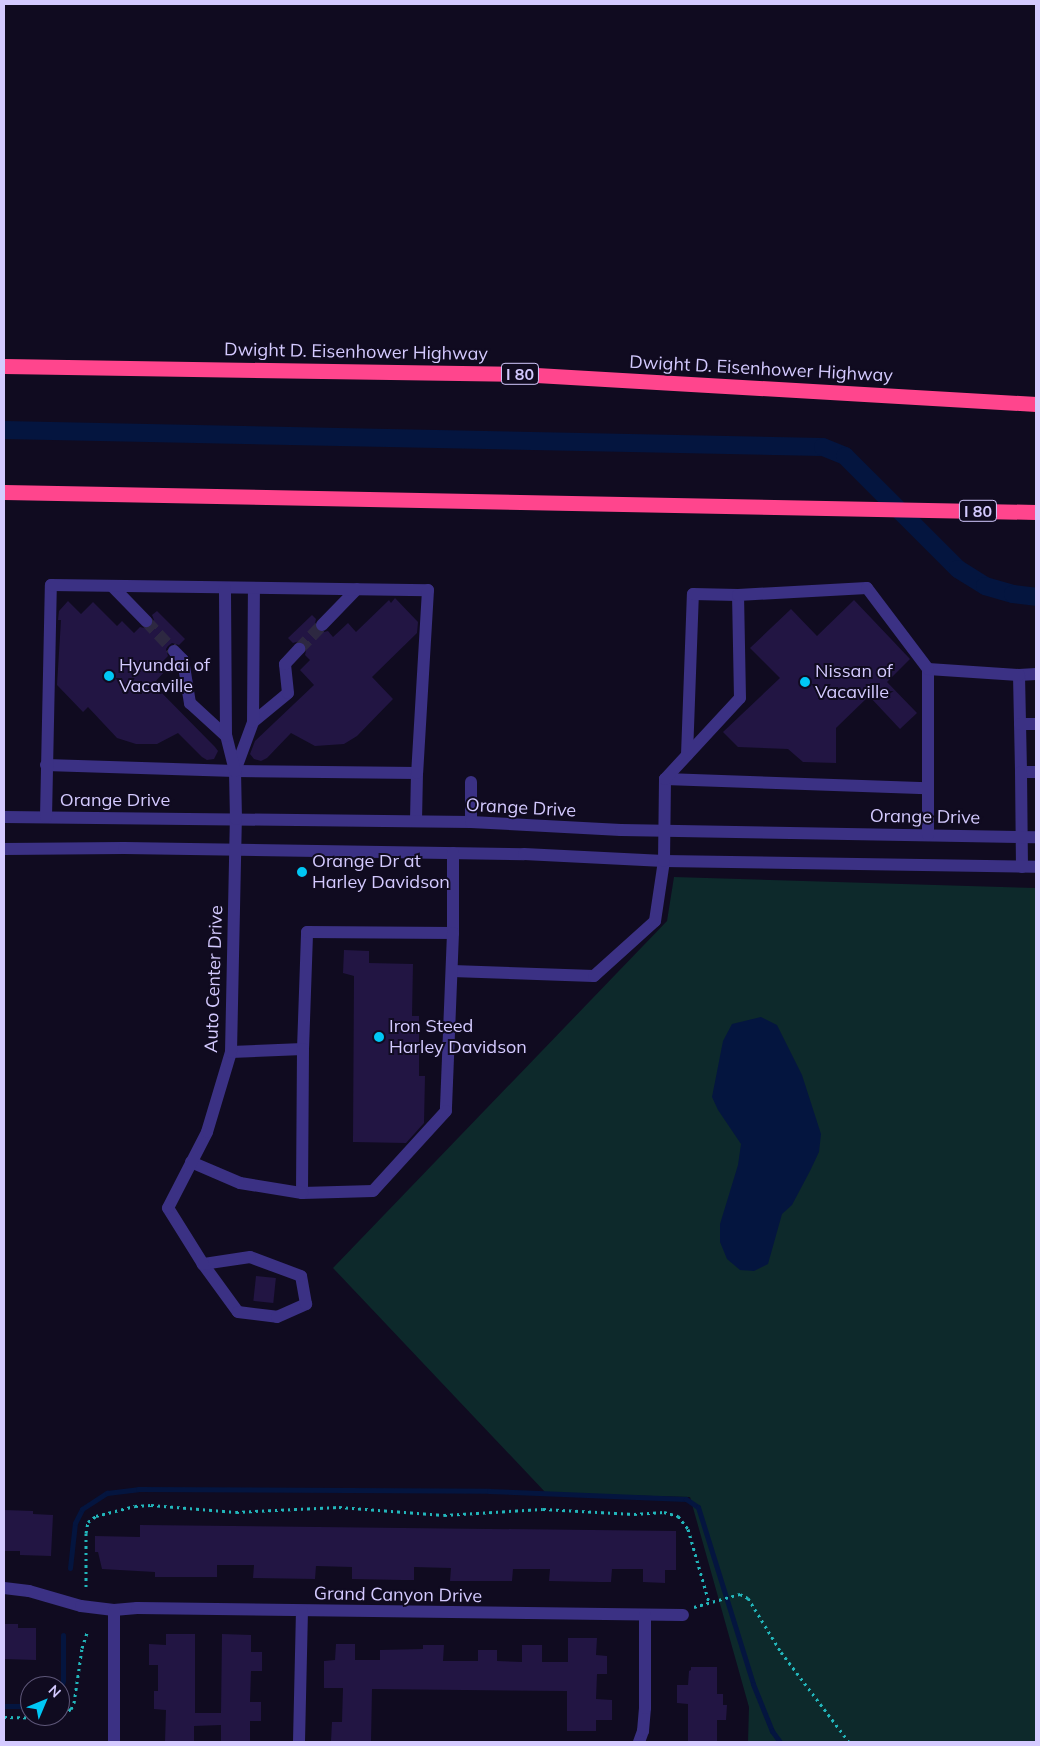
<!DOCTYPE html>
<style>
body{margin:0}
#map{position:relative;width:1040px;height:1746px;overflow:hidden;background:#100b20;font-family:Mulish,sans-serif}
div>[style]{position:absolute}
.green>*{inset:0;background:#0d292b}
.water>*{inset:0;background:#04153f}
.stream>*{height:5px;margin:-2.5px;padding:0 2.5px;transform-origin:2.5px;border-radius:2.5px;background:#04153f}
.canal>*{height:18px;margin:-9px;padding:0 9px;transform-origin:9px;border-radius:9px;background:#04153f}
.building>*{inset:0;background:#221543;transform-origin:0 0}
.minor-tunnel>*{height:12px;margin-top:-6px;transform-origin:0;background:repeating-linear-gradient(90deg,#2d2841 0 12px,transparent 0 18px)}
.path>*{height:3px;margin-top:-1.5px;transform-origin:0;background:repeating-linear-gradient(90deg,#22b6bb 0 2.5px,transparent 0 6.5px)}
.minor>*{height:12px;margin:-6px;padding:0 6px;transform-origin:6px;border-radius:6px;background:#3b3184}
.highway>*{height:15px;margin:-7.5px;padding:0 7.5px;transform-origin:7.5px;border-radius:7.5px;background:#ff458d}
.dots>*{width:14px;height:14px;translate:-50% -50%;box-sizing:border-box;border:2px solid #100b20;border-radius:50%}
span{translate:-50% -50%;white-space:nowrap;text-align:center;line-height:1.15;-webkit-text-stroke:4px #100b20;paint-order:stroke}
.shield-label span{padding:1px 4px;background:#100b20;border:1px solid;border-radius:4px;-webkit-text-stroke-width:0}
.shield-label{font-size:16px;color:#d4caff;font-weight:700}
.street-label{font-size:18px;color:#d4caff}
.poi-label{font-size:18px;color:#d4caff}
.left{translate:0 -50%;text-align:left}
.frame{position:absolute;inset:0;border:5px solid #d4caff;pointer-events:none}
.north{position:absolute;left:20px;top:1676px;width:50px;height:50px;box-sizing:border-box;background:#100b20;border:1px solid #5e5779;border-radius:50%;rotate:45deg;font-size:14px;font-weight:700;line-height:20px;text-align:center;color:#d4caff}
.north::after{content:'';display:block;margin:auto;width:18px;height:22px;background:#00c7f5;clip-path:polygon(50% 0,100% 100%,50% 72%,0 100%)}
</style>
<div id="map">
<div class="green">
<i style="clip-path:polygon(674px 877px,1036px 888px,1036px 1742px,748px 1742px,749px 1707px,690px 1497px,546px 1493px,333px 1268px,667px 921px)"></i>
</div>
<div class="water">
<i style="clip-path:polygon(761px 1017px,777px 1025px,802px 1075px,821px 1134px,819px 1152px,810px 1171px,792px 1205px,782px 1214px,768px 1264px,754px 1271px,740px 1270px,727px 1259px,720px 1242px,720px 1224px,738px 1165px,741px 1144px,718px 1110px,712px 1097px,723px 1041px,732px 1024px)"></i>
</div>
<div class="stream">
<i style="left:70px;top:1568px;width:45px;rotate:-83.7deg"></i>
<i style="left:75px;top:1523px;width:16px;rotate:-63deg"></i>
<i style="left:82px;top:1509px;width:30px;rotate:-33deg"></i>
<i style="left:107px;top:1493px;width:31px;rotate:-7deg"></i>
<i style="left:138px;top:1489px;width:351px;rotate:0.3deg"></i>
<i style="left:489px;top:1491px;width:197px;rotate:2.3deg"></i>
<i style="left:686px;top:1499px;width:14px;rotate:34deg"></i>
<i style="left:698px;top:1507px;width:185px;rotate:72.7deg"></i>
<i style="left:753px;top:1684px;width:51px;rotate:68deg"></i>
<i style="left:772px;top:1731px;width:14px;rotate:54deg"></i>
<i style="left:60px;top:1693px;width:13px;rotate:-77deg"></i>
<i style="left:63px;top:1680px;width:45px;rotate:-90deg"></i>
<i style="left:4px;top:1706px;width:26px"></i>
</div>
<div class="canal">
<i style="left:4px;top:430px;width:819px;rotate:1.19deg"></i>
<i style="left:823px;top:447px;width:24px;rotate:22deg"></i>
<i style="left:845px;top:456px;width:160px;rotate:45deg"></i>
<i style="left:958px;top:569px;width:32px;rotate:32deg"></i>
<i style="left:985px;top:586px;width:29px;rotate:16deg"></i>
<i style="left:1013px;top:594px;width:23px;rotate:7deg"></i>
</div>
<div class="building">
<i style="clip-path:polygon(395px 598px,418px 622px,417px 633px,372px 677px,393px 699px,357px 736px,344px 744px,315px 746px,291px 733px,267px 758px,261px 761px,254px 759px,250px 754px,255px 741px,314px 685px,300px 670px,310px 660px,305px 655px,307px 646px,300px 641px,293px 643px,288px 638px,312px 615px,316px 619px,314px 628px,320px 633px,328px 631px,333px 637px,348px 623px,356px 632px,389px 600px,391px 603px)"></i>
<i style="clip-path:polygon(854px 600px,910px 659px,887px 682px,917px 713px,900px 729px,869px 696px,836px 728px,836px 763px,803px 762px,788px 749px,738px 747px,723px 732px,780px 678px,750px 648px,791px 609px,817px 636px)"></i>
<i style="clip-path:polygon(68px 601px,81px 614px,93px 602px,117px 626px,122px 621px,134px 633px,140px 627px,148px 629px,152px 626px,154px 620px,152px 615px,157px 611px,185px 639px,179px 645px,172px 643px,168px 646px,166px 649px,168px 656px,162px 662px,168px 668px,153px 684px,215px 747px,218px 751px,214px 759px,207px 760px,202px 757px,178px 733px,157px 744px,136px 744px,117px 738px,88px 707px,83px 712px,57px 685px,61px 620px,58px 620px,59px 611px)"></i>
<i style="clip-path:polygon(344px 950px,369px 951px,369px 963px,413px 964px,412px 1016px,419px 1016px,419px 1076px,425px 1076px,424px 1123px,406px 1143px,353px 1142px,354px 976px,343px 973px)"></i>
<i style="left:256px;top:1276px;width:20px;height:25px;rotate:6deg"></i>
<i style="clip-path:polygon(4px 1510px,33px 1511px,33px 1514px,53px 1515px,51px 1556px,20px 1555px,20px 1551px,4px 1551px)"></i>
<i style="clip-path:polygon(140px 1525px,676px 1531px,676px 1570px,665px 1570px,665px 1583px,643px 1582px,643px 1569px,612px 1569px,611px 1582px,600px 1582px,549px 1581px,550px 1569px,513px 1569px,512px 1581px,450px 1581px,451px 1568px,414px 1567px,414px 1580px,403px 1580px,352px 1579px,352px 1567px,316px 1566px,315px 1579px,253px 1578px,254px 1565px,217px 1565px,217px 1577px,155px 1577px,155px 1572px,102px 1569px,98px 1552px,95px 1552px,95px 1536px,140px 1537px)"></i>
<i style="clip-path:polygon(4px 1624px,18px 1624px,18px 1628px,36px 1628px,36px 1660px,4px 1659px)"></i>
<i style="clip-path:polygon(166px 1634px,195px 1634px,195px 1713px,221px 1713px,222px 1634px,251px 1635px,251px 1652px,262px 1652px,262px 1671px,251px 1671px,250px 1702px,261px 1702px,261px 1721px,250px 1721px,250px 1742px,221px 1742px,221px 1725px,194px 1726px,194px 1742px,165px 1742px,166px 1710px,154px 1709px,154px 1691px,158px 1691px,158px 1665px,149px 1665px,149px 1644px,166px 1645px)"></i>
<i style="clip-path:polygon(568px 1638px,597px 1638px,596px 1655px,607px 1656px,607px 1674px,597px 1674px,596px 1699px,612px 1700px,612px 1720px,596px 1720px,596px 1731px,567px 1731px,567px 1691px,372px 1689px,371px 1742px,331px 1741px,332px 1722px,342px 1722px,343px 1688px,324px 1688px,324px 1661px,335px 1660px,336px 1644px,355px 1644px,355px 1660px,380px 1660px,380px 1650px,423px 1649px,423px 1645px,444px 1645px,443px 1661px,478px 1661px,478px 1650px,497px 1650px,497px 1661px,522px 1662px,522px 1645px,542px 1645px,542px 1662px,568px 1662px)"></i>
<i style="clip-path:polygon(691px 1667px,717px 1667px,717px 1694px,723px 1694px,723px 1705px,727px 1705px,726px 1720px,717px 1720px,717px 1742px,688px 1742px,688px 1704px,677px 1703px,677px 1685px,688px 1685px,689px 1671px,691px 1670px)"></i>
</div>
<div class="minor-tunnel">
<i style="left:146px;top:621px;width:41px;rotate:47deg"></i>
<i style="left:299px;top:649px;width:33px;rotate:-46deg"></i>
</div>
<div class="path">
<i style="left:86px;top:1587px;width:54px;rotate:-90deg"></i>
<i style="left:86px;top:1533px;width:11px;rotate:-80deg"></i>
<i style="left:88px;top:1522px;width:10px;rotate:-37deg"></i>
<i style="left:96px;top:1516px;width:40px;rotate:-14.4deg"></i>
<i style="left:135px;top:1506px;width:16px;rotate:-4deg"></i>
<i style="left:151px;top:1505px;width:85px;rotate:4.7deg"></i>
<i style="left:236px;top:1512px;width:103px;rotate:-2.8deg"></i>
<i style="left:339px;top:1507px;width:105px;rotate:4.4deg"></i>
<i style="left:444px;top:1515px;width:99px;rotate:-3.5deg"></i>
<i style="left:543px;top:1509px;width:91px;rotate:3.1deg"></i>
<i style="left:634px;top:1514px;width:30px;rotate:-4deg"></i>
<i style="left:664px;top:1512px;width:15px;rotate:16deg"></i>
<i style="left:678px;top:1516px;width:16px;rotate:52deg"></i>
<i style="left:688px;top:1529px;width:76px;rotate:74deg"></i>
<i style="left:694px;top:1607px;width:48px;rotate:-15.8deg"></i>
<i style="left:740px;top:1594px;width:9px;rotate:27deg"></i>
<i style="left:748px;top:1598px;width:63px;rotate:58.6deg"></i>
<i style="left:781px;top:1652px;width:113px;rotate:52.9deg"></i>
<i style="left:4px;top:1717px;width:54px;rotate:1.1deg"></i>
<i style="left:58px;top:1718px;width:16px;rotate:-35deg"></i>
<i style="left:71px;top:1709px;width:7px;rotate:-63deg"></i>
<i style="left:74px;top:1703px;width:56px;rotate:-81.7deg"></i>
<i style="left:82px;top:1648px;width:16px;rotate:-72deg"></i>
</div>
<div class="minor">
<i style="left:112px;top:586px;width:49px;rotate:45.8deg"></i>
<i style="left:322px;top:625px;width:50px;rotate:-45.8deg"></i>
<i style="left:174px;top:651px;width:13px;rotate:45deg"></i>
<i style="left:183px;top:660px;width:44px;rotate:80.8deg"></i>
<i style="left:190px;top:703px;width:49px;rotate:42.5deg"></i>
<i style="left:1036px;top:674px;width:17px;rotate:177deg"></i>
<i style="left:1019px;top:675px;width:97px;rotate:88.8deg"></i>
<i style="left:1021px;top:772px;width:15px"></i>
<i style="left:253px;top:722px;width:45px;rotate:-39.6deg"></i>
<i style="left:288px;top:693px;width:29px;rotate:-96deg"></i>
<i style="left:285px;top:664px;width:21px;rotate:-47deg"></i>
<i style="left:1020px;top:724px;width:16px"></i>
<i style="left:687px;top:755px;width:161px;rotate:-87.9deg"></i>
<i style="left:693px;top:594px;width:45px;rotate:1.3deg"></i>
<i style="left:46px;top:765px;width:189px;rotate:1.8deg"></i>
<i style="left:235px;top:771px;width:182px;rotate:0.6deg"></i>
<i style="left:417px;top:773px;width:48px;rotate:91.2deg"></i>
<i style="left:235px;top:771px;width:52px;rotate:-69.8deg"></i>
<i style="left:253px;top:722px;width:134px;rotate:-89.6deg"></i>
<i style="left:1021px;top:772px;width:95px;rotate:89.4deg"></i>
<i style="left:665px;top:779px;width:262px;rotate:2deg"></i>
<i style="left:471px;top:782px;width:40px;rotate:90deg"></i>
<i style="left:4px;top:817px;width:467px;rotate:0.6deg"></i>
<i style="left:471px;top:822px;width:150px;rotate:3.1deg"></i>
<i style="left:621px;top:830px;width:415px;rotate:1deg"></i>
<i style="left:46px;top:817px;width:232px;rotate:-88.8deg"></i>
<i style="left:51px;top:585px;width:377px;rotate:0.8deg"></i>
<i style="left:428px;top:590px;width:183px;rotate:93.4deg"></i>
<i style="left:928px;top:835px;width:166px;rotate:-90deg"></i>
<i style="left:928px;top:669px;width:91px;rotate:3.8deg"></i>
<i style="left:4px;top:849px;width:120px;rotate:-0.5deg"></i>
<i style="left:124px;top:848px;width:400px;rotate:0.9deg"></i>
<i style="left:524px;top:854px;width:140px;rotate:2.9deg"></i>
<i style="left:664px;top:861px;width:372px;rotate:0.9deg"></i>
<i style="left:453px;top:853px;width:80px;rotate:90deg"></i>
<i style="left:452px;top:971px;width:142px;rotate:2deg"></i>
<i style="left:594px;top:976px;width:82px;rotate:-42deg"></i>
<i style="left:655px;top:921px;width:61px;rotate:-81.5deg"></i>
<i style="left:664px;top:861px;width:82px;rotate:-89.3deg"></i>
<i style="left:665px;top:779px;width:110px;rotate:-47.2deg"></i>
<i style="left:740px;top:698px;width:103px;rotate:-91.1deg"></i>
<i style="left:738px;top:595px;width:129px;rotate:-3.1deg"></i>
<i style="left:867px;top:588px;width:101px;rotate:53deg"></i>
<i style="left:231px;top:1052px;width:72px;rotate:-2.4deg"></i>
<i style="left:303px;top:1049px;width:117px;rotate:-88deg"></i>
<i style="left:307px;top:932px;width:146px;rotate:0.4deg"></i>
<i style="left:453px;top:933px;width:178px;rotate:92.3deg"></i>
<i style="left:446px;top:1111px;width:108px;rotate:132.4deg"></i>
<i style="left:373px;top:1191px;width:71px;rotate:178.4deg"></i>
<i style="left:302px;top:1193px;width:144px;rotate:-89.6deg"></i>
<i style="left:191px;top:1162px;width:53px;rotate:23.2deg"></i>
<i style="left:240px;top:1183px;width:63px;rotate:9.2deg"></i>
<i style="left:203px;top:1264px;width:59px;rotate:53.9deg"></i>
<i style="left:238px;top:1312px;width:39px;rotate:7deg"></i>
<i style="left:277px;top:1317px;width:32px;rotate:-24deg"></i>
<i style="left:306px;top:1304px;width:28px;rotate:-100deg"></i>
<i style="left:301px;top:1276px;width:54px;rotate:-159.6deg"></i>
<i style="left:250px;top:1257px;width:48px;rotate:171.5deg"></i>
<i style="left:203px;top:1264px;width:66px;rotate:-122deg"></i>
<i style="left:168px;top:1208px;width:85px;rotate:-62.8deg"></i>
<i style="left:207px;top:1132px;width:84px;rotate:-73.3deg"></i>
<i style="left:231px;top:1052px;width:233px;rotate:-88.8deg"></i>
<i style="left:236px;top:819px;width:48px;rotate:-91.2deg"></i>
<i style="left:235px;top:771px;width:36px;rotate:-104deg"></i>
<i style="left:226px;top:736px;width:148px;rotate:-90.4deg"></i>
<i style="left:4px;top:1588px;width:25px;rotate:7deg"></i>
<i style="left:29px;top:1591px;width:54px;rotate:16.1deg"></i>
<i style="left:81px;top:1606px;width:33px;rotate:7deg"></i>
<i style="left:114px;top:1610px;width:23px;rotate:-5deg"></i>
<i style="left:137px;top:1608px;width:546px;rotate:0.73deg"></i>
<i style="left:114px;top:1742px;width:132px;rotate:-90deg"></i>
<i style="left:299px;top:1742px;width:131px;rotate:-88.7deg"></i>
<i style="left:639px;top:1742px;width:12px;rotate:-70deg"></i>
<i style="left:643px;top:1731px;width:23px;rotate:-85deg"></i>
<i style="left:645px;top:1708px;width:93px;rotate:-90deg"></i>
</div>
<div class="highway">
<i style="left:4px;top:366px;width:515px;rotate:0.89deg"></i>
<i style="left:519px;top:374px;width:518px;rotate:3.32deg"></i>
<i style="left:4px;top:492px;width:1032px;rotate:1.11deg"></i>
</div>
<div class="dots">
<i style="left:109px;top:676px;background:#00c7f5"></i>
<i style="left:805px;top:682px;background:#00c7f5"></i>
<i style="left:302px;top:872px;background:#00c7f5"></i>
<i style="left:379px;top:1037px;background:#00c7f5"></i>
</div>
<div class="shield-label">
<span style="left:520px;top:374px">I 80</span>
<span style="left:978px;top:511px">I 80</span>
</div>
<div class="street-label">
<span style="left:356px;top:352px;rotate:1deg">Dwight D. Eisenhower Highway</span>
<span style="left:761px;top:369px;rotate:3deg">Dwight D. Eisenhower Highway</span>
<span style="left:115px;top:800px">Orange Drive</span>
<span style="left:521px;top:808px;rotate:3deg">Orange Drive</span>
<span style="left:925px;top:817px;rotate:1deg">Orange Drive</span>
<span style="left:214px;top:979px;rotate:-88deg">Auto Center Drive</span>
<span style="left:398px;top:1595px;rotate:1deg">Grand Canyon Drive</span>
</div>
<div class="poi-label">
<span class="left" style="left:119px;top:676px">Hyundai of<br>Vacaville</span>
<span class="left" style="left:815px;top:682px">Nissan of<br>Vacaville</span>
<span class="left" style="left:312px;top:872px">Orange Dr at<br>Harley Davidson</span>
<span class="left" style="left:389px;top:1037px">Iron Steed<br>Harley Davidson</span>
</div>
<div class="frame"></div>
<div class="north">N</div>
</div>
